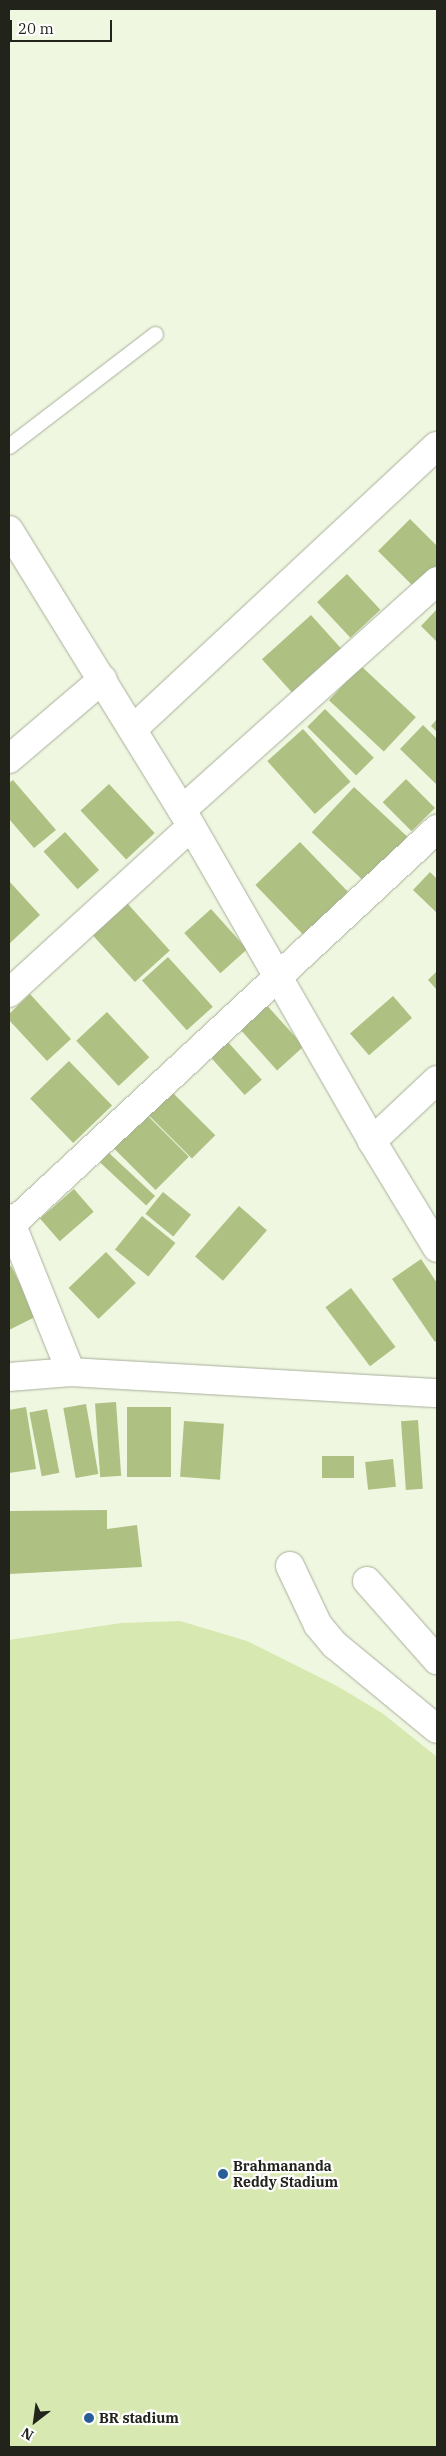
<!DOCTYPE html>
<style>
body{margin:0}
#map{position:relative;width:446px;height:2456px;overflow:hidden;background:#eff7e1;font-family:"IBM Plex Serif",serif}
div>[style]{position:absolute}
.green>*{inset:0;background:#d7e8b0}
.building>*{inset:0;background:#aec182;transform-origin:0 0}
.roads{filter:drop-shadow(0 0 1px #a8af9a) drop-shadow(0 0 1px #a8af9a)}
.service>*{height:15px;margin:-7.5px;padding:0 7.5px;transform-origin:7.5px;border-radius:7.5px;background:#fff}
.minor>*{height:28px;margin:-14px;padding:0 14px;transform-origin:14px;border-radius:14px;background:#fff}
.tertiary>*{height:28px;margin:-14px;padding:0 14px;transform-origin:14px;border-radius:14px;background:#fff}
.dots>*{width:14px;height:14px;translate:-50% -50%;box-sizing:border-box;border:2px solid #fff;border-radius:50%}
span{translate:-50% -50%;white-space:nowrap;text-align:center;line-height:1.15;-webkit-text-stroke:4.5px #fff;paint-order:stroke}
.poi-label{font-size:14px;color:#22241c;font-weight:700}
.left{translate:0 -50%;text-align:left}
.frame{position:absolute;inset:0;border:10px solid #22241c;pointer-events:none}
.north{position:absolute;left:10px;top:2396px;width:50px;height:50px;-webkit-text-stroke:4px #fff;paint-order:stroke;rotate:210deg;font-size:14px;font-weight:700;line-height:20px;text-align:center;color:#22241c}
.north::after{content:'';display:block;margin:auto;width:18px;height:22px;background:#22241c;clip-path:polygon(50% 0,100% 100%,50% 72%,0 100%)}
.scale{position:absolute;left:10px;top:20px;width:102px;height:22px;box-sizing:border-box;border:2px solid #22241c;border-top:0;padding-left:6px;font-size:15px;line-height:18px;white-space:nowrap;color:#22241c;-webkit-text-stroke:4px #fff;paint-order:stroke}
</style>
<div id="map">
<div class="green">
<i style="clip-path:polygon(180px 1621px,247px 1641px,337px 1686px,382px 1713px,437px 1757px,437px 2447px,9px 2447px,9px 1640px,121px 1623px)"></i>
</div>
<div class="building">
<i style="clip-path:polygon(410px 519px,437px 546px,437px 566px,415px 588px,378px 551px)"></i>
<i style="left:347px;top:574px;width:49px;height:41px;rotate:47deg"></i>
<i style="clip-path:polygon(437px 609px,437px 642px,421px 626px)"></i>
<i style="left:311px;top:615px;width:47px;height:66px;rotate:48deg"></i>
<i style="left:361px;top:666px;width:75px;height:47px;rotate:43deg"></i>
<i style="left:325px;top:709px;width:69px;height:25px;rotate:45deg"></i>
<i style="clip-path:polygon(437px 719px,437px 732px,431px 726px)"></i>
<i style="clip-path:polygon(423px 725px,437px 739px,437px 785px,400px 749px)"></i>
<i style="left:303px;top:729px;width:71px;height:48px;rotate:48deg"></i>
<i style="left:406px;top:779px;width:41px;height:33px;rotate:45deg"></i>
<i style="clip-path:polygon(13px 780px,56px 830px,34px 848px,9px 819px,9px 783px)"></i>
<i style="left:109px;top:784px;width:67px;height:39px;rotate:47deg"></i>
<i style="left:354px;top:787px;width:73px;height:62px;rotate:43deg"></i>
<i style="left:65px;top:832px;width:51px;height:29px;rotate:48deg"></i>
<i style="left:300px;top:842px;width:69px;height:62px;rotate:46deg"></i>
<i style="clip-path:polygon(430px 872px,437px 879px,437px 913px,413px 890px)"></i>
<i style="clip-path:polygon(9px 881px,40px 915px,9px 944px)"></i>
<i style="left:127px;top:903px;width:64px;height:47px;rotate:48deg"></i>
<i style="left:211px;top:909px;width:54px;height:36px;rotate:48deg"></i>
<i style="left:168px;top:957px;width:67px;height:35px;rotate:48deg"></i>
<i style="clip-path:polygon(437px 971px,437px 990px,428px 980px)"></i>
<i style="clip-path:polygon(30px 994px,71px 1039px,47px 1061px,9px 1020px,9px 1014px)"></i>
<i style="left:393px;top:996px;width:29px;height:57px;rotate:49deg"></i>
<i style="left:263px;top:1001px;width:61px;height:36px;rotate:48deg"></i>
<i style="left:107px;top:1012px;width:62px;height:42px;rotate:47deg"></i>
<i style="left:227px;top:1041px;width:52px;height:23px;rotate:48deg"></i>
<i style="left:69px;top:1061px;width:62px;height:54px;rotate:46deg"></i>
<i style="left:170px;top:1090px;width:64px;height:33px;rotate:45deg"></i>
<i style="left:145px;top:1113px;width:62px;height:47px;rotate:45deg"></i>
<i style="left:109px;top:1153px;width:63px;height:13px;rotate:43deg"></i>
<i style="left:74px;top:1189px;width:30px;height:45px;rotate:49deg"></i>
<i style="left:163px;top:1192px;width:36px;height:28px;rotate:39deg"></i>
<i style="left:239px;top:1206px;width:37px;height:67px;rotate:41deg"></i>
<i style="left:142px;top:1216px;width:43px;height:43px;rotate:39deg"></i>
<i style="left:106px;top:1252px;width:43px;height:52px;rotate:46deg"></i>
<i style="clip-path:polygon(421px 1259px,437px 1283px,437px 1340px,435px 1342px,392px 1279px)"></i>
<i style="clip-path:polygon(11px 1266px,37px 1316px,9px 1330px,9px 1267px)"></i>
<i style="left:351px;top:1288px;width:74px;height:32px;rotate:53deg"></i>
<i style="left:116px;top:1402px;width:74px;height:21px;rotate:86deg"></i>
<i style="left:86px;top:1404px;width:71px;height:23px;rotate:80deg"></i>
<i style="clip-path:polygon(26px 1407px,36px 1469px,9px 1473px,9px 1410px)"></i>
<i style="left:127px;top:1407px;width:44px;height:70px"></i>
<i style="left:47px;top:1409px;width:65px;height:18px;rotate:79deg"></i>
<i style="left:418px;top:1420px;width:69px;height:17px;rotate:86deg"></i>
<i style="left:184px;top:1421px;width:40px;height:56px;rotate:4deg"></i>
<i style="left:322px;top:1456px;width:32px;height:22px"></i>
<i style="left:393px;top:1459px;width:28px;height:28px;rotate:84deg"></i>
<i style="clip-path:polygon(107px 1510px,107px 1529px,137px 1525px,142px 1567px,9px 1574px,9px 1511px)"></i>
</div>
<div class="roads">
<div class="service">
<i style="left:9px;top:446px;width:184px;rotate:-37.5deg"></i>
</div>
<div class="minor">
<i style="left:133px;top:729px;width:415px;rotate:-43deg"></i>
<i style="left:9px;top:759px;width:123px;rotate:-40.4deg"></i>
<i style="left:182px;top:810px;width:343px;rotate:-41.9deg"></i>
<i style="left:9px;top:993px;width:246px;rotate:-42.4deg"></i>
<i style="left:372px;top:1141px;width:89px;rotate:-43.2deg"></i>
<i style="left:9px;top:1218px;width:166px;rotate:68.1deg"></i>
<i style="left:13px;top:1223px;width:579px;rotate:-42.9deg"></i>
<i style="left:9px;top:1377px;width:62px;rotate:-4.6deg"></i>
<i style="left:71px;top:1372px;width:367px;rotate:3.3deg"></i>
<i style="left:290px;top:1566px;width:65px;rotate:64.6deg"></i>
<i style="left:318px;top:1625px;width:26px;rotate:50deg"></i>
<i style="left:335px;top:1645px;width:132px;rotate:39.5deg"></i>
<i style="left:367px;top:1581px;width:106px;rotate:48.5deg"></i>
</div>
<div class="tertiary">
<i style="left:9px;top:530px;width:329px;rotate:58.3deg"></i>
<i style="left:182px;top:810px;width:382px;rotate:60.1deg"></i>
<i style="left:372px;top:1141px;width:125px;rotate:58.7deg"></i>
</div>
</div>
<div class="dots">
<i style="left:223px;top:2174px;background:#285f98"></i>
<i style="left:89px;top:2418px;background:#285f98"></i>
</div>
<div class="poi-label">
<span class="left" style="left:233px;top:2174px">Brahmananda<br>Reddy Stadium</span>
<span class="left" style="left:99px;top:2418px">BR stadium</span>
</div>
<div class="frame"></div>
<div class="north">N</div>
<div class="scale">20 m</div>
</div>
